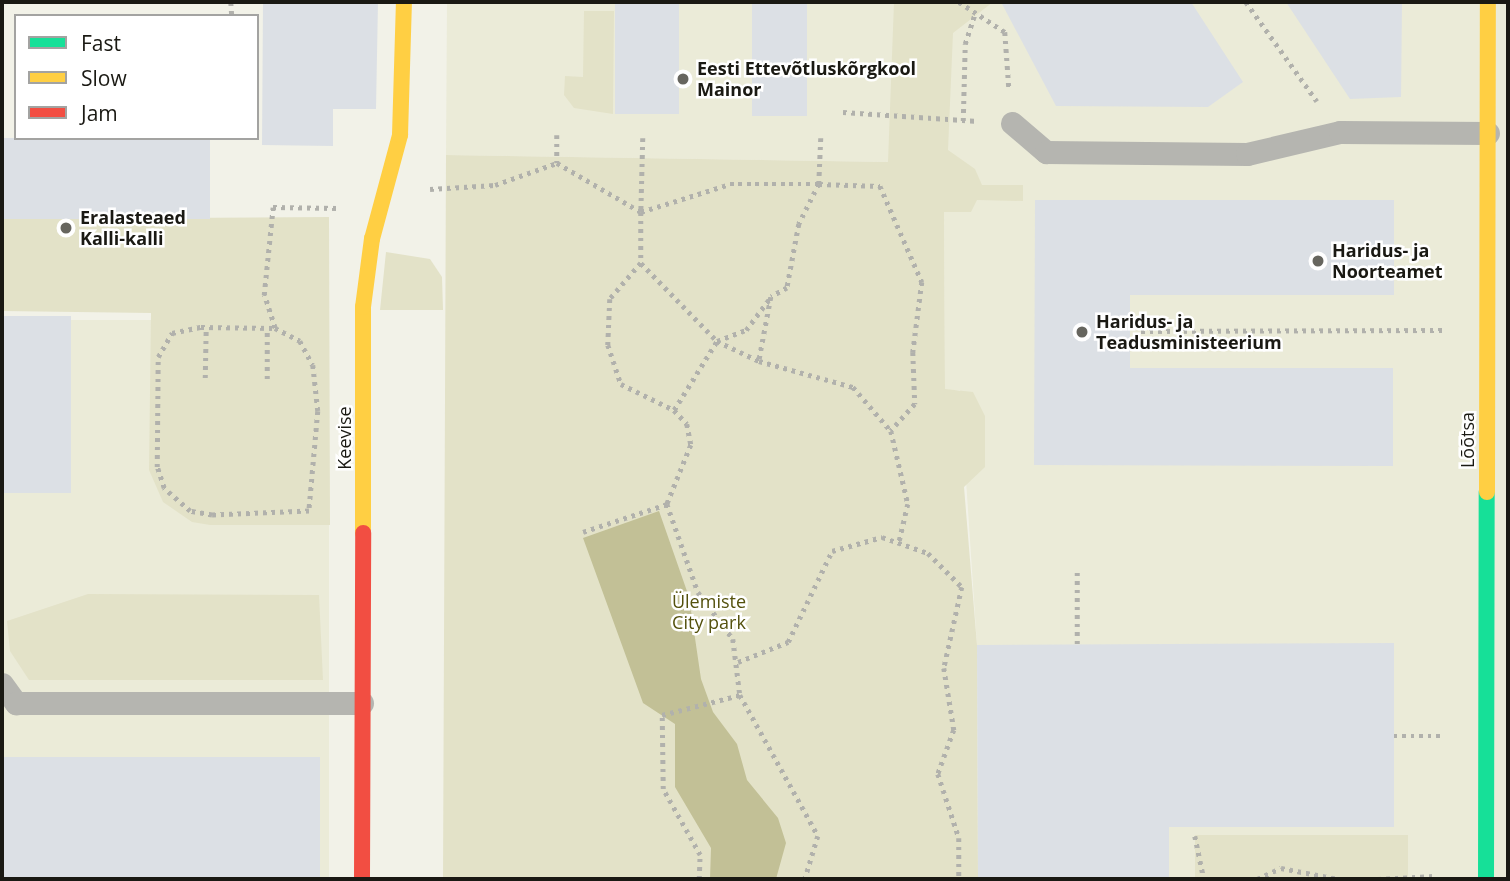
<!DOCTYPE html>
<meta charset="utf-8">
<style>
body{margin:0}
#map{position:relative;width:1510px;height:881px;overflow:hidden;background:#f2f2e8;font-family:"Open Sans",sans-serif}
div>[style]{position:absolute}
.built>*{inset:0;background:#ebebd8;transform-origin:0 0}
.green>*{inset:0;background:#e3e2c8;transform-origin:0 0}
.water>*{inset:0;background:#c2c096}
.building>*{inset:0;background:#dce0e5;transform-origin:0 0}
.path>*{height:4.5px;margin-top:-2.25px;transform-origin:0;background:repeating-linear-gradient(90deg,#b1b1ac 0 3.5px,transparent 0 8.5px)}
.lane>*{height:23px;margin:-11.5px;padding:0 11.5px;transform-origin:11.5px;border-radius:11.5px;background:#b5b5b0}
.fast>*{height:16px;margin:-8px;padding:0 8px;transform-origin:8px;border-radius:8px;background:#16e098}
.slow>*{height:16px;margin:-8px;padding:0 8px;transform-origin:8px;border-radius:8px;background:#ffcf43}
.jam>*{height:16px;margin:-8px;padding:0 8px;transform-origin:8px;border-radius:8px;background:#f24e42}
.dots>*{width:19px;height:19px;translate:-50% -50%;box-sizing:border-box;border:4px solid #fff;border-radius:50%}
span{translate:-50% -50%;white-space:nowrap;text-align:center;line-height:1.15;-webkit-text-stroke:5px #fff;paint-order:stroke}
.poi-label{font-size:18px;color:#1a1913;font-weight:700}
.left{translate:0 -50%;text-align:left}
.street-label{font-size:18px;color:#1a1913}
.park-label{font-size:18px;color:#54510d}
.frame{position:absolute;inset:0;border:4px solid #1a1913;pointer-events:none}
.legend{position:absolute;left:14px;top:14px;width:245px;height:126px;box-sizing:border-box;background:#fff;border:2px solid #a3a3a1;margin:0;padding:9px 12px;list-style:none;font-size:21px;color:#1a1913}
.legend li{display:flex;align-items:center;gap:14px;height:35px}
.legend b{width:35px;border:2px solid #a3a3a1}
</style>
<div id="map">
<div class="built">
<i style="clip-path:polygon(447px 2px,1508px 2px,1508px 879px,978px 879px,977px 645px,960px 390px,945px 390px,944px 212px,890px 162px,446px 155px)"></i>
<i style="left:2px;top:320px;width:327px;height:559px"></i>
</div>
<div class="green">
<i style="clip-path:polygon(894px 2px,993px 2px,953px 33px,948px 150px,975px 169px,982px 185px,1023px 185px,1023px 201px,977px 200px,971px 212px,944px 212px,945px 389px,973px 392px,985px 416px,985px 467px,964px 487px,977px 645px,978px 879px,443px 879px,446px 155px,888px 162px)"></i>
<i style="clip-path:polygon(584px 11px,614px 11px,613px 114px,574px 108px,564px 95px,565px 76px,583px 77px)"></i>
<i style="clip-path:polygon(329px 217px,330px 525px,210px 525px,192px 522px,163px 502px,149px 470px,151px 313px,2px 311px,2px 219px)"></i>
<i style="clip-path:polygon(386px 252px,430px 259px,442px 277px,443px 310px,380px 310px)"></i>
<i style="clip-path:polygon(88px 594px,319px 595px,323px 680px,29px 680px,10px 651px,7px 621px)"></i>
<i style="left:1408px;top:835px;width:44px;height:213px;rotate:90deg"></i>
</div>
<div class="water">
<i style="clip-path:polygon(659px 511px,689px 597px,701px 679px,713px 712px,737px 744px,747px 780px,778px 818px,786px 843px,776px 879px,710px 879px,711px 848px,675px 787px,675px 724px,643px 703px,583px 538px)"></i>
</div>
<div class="building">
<i style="clip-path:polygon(263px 2px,378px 2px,376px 109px,333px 109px,333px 146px,262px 145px)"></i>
<i style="left:615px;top:2px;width:64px;height:112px"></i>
<i style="left:752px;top:2px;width:55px;height:114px"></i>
<i style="clip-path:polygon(1001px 2px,1191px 2px,1243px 82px,1208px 107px,1056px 106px)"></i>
<i style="clip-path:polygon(1286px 2px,1402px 2px,1401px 97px,1350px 99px)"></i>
<i style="left:2px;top:138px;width:208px;height:81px"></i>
<i style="clip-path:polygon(1035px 200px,1394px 200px,1394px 295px,1130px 295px,1130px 368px,1393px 368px,1393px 466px,1034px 465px)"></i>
<i style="left:2px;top:316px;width:69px;height:177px"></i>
<i style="clip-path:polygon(1394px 643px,1394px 827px,1169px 827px,1169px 879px,978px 879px,977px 645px)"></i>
<i style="left:2px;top:757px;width:318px;height:122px"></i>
</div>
<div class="path">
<i style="left:231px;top:2px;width:14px;rotate:86deg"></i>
<i style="left:959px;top:2px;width:55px;rotate:33.1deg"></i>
<i style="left:1005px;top:32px;width:56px;rotate:85.9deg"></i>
<i style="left:1246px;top:2px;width:122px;rotate:54.4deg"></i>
<i style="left:843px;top:112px;width:135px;rotate:3.8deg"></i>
<i style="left:963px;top:121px;width:77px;rotate:-88.5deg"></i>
<i style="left:965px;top:44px;width:33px;rotate:-72deg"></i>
<i style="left:557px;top:135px;width:28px;rotate:90deg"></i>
<i style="left:643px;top:138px;width:74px;rotate:91.5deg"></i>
<i style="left:641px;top:212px;width:93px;rotate:-17.5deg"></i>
<i style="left:730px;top:184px;width:89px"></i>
<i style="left:819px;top:184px;width:45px;rotate:116.6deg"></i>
<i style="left:799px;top:224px;width:65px;rotate:100.6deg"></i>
<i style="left:787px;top:288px;width:18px;rotate:151deg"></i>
<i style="left:771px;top:297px;width:65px;rotate:100.6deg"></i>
<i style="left:821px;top:138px;width:46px;rotate:92.5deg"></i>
<i style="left:819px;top:184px;width:61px;rotate:1.9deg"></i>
<i style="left:880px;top:186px;width:105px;rotate:66.4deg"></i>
<i style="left:922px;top:282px;width:71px;rotate:97.3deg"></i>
<i style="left:913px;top:352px;width:52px;rotate:87.8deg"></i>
<i style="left:915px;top:404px;width:36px;rotate:132deg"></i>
<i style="left:430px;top:189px;width:65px;rotate:-3.5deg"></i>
<i style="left:495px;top:185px;width:66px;rotate:-19.5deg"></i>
<i style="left:557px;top:163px;width:97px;rotate:30.3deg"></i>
<i style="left:641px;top:212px;width:51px;rotate:90deg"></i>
<i style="left:641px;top:263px;width:48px;rotate:130.7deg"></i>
<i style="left:610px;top:299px;width:46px;rotate:92.5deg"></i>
<i style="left:608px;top:345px;width:41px;rotate:71.6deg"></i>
<i style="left:621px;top:384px;width:59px;rotate:26.1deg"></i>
<i style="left:674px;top:410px;width:19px;rotate:47deg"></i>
<i style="left:687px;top:424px;width:21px;rotate:79deg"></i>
<i style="left:691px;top:445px;width:64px;rotate:112.1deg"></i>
<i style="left:667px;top:504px;width:93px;rotate:70.6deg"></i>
<i style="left:698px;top:592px;width:59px;rotate:53.3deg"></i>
<i style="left:733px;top:639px;width:56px;rotate:82.9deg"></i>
<i style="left:740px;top:695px;width:161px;rotate:61deg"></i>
<i style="left:818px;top:836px;width:45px;rotate:106.8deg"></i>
<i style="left:641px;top:263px;width:109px;rotate:45.7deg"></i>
<i style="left:717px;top:341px;width:47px;rotate:25.5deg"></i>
<i style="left:759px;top:361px;width:98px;rotate:15.5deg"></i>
<i style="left:853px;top:387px;width:58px;rotate:49.2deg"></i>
<i style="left:891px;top:431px;width:75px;rotate:76.9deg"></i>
<i style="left:908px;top:504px;width:40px;rotate:103deg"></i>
<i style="left:201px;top:327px;width:74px;rotate:0.8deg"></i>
<i style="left:275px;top:328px;width:28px;rotate:27deg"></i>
<i style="left:300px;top:341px;width:27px;rotate:62deg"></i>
<i style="left:313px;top:365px;width:46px;rotate:83.8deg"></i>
<i style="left:318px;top:411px;width:100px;rotate:95.1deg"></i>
<i style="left:309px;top:511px;width:97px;rotate:177.6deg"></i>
<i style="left:212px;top:515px;width:22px;rotate:-170deg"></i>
<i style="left:190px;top:511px;width:35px;rotate:-139deg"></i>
<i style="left:164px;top:488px;width:22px;rotate:-108deg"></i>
<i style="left:157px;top:467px;width:110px;rotate:-89.5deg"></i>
<i style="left:158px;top:357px;width:28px;rotate:-60deg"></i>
<i style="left:172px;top:333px;width:30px;rotate:-12deg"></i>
<i style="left:275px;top:328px;width:35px;rotate:-108deg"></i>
<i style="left:264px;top:295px;width:88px;rotate:-84.2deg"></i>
<i style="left:273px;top:207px;width:64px;rotate:0.9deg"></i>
<i style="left:1141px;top:331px;width:301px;rotate:-0.2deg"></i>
<i style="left:205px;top:378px;width:51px;rotate:-88.9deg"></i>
<i style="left:267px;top:379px;width:51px;rotate:-90deg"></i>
<i style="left:674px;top:410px;width:81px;rotate:-58.1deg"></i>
<i style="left:717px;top:341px;width:31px;rotate:-21deg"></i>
<i style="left:746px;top:330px;width:38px;rotate:-53deg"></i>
<i style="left:583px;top:532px;width:89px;rotate:-18.4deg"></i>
<i style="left:1077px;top:644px;width:76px;rotate:-90deg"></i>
<i style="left:738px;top:662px;width:54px;rotate:-21.8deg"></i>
<i style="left:788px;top:642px;width:101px;rotate:-64.2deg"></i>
<i style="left:832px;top:551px;width:52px;rotate:-15.6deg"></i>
<i style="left:882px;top:537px;width:49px;rotate:19.2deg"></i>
<i style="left:928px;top:553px;width:48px;rotate:45deg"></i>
<i style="left:962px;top:587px;width:83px;rotate:102.5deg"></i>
<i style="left:944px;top:668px;width:63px;rotate:80.8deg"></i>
<i style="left:954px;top:730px;width:47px;rotate:110deg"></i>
<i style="left:938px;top:774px;width:67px;rotate:71.8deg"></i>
<i style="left:959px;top:838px;width:41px;rotate:90deg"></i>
<i style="left:1394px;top:736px;width:48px"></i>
<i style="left:1195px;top:836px;width:44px;rotate:78.2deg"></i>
<i style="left:699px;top:879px;width:24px;rotate:-88deg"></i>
<i style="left:700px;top:855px;width:76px;rotate:-119.3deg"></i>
<i style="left:663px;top:789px;width:74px;rotate:-90.8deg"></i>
<i style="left:662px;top:715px;width:81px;rotate:-14.4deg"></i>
<i style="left:1257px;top:879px;width:26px;rotate:-25deg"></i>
<i style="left:1281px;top:868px;width:58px;rotate:10.9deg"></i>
<i style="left:1378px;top:879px;width:56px;rotate:-3.1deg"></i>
</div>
<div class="lane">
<i style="left:1012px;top:123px;width:45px;rotate:40.5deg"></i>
<i style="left:1046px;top:152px;width:201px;rotate:0.6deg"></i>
<i style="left:1247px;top:154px;width:96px;rotate:-13.3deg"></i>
<i style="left:1340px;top:132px;width:148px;rotate:0.4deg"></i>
<i style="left:2px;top:684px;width:24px;rotate:54deg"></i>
<i style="left:16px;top:703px;width:346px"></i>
</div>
<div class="fast">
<i style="left:1486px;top:879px;width:387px;rotate:-89.9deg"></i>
</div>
<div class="slow">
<i style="left:1487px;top:492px;width:490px;rotate:-89.9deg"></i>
<i style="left:363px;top:533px;width:226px;rotate:-90deg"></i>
<i style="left:363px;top:307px;width:69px;rotate:-82.5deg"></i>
<i style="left:372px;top:239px;width:108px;rotate:-74.9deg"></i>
<i style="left:400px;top:135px;width:133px;rotate:-88.3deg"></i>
</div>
<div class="jam">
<i style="left:362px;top:879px;width:346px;rotate:-89.8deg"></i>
</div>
<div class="dots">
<i style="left:683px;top:79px;background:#66655e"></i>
<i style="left:66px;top:228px;background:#66655e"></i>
<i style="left:1318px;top:261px;background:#66655e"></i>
<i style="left:1082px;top:332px;background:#66655e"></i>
</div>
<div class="poi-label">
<span class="left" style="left:697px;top:79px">Eesti Ettevõtluskõrgkool<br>Mainor</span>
<span class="left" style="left:80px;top:228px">Eralasteaed<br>Kalli-kalli</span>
<span class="left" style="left:1332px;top:261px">Haridus- ja<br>Noorteamet</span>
<span class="left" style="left:1096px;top:332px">Haridus- ja<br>Teadusministeerium</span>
</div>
<div class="street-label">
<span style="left:344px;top:438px;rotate:-90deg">Keevise</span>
<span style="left:1467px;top:440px;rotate:-90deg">Lõõtsa</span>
</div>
<div class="park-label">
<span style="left:709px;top:612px">Ülemiste<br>City park</span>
</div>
<div class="frame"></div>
<ul class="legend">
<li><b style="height:9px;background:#16e098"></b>Fast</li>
<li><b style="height:9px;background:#ffcf43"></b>Slow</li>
<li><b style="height:9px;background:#f24e42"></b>Jam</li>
</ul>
</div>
